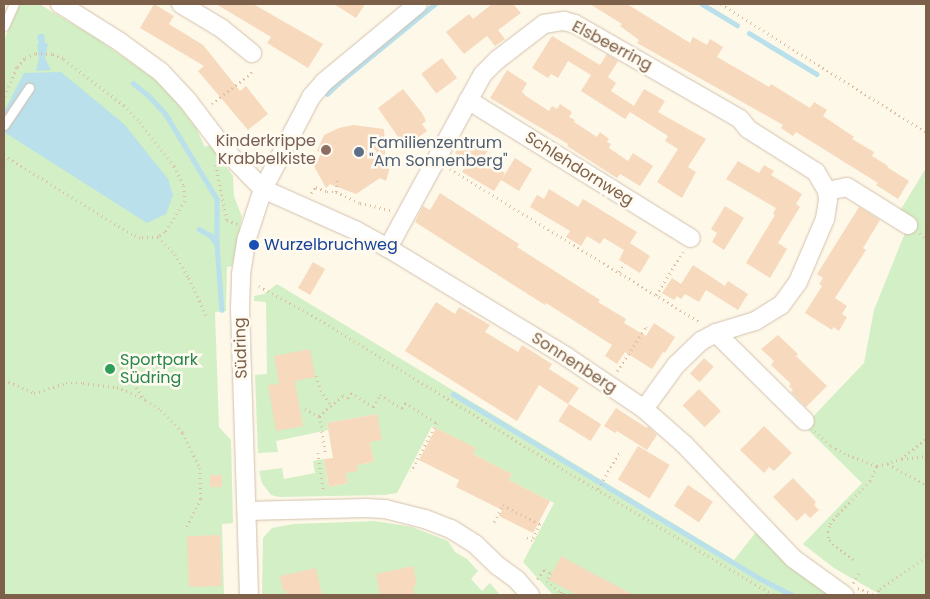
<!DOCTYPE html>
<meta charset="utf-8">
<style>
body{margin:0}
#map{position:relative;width:930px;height:599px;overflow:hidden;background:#fef8e9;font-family:Poppins,sans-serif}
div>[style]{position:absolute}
.green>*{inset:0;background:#d2efc5}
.water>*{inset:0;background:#bae0eb}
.stream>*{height:4.5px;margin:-2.25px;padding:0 2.25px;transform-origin:2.25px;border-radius:2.25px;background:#bae0eb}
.building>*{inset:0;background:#f7d9bd;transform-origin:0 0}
.path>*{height:2.5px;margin-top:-1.25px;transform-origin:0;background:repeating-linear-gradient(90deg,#ddbd9f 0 1px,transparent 0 5px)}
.roads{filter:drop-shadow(0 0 1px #d3c1ac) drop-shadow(0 0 1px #d3c1ac)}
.service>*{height:9px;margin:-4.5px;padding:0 4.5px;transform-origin:4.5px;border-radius:4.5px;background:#fff}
.minor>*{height:18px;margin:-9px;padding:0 9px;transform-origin:9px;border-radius:9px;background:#fff}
.dots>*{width:14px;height:14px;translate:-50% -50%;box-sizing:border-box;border:2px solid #fffbf1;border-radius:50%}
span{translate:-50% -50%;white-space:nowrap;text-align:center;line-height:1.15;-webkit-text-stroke:5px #fffbf1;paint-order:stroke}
.street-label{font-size:16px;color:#7d6049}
.education-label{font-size:16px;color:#785e54}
.right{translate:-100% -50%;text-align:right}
.service-label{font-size:16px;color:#4e5e75}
.left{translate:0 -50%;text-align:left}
.transit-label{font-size:16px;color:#164399}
.leisure-label{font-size:16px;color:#27864d}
.frame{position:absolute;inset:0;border:5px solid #7d6049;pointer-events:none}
</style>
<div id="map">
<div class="green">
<i style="clip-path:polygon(20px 4px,39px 4px,96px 38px,153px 78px,171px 95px,196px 128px,205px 147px,210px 145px,233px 176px,234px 196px,242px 217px,232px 266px,227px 267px,226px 311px,215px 312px,219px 427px,231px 440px,233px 523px,222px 524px,224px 595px,4px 595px,4px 40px)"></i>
<i style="clip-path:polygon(926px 168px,926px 595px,881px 595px,834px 568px,803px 544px,862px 483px,804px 426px,864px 363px,874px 310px,909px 223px,898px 214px)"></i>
<i style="clip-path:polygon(277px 284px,734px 560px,756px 532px,790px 565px,831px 595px,553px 595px,523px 562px,554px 503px,509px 480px,512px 474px,473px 454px,475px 448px,432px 426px,397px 493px,384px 495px,279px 497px,271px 495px,262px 483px,259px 471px,282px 468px,284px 479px,315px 473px,313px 461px,318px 460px,324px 459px,329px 487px,348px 483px,346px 473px,357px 465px,374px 462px,370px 442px,377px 414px,327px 423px,328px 430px,276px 441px,278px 452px,258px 453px,255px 375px,267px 374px,266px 302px,254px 301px,254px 296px,264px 294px)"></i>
<i style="clip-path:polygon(375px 521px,412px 527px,448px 541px,455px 552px,467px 559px,478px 571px,471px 579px,482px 591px,490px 583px,500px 595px,262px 595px,263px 538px,272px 528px,293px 524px)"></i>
</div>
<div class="water">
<i style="clip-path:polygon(39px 34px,44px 34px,45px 43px,48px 44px,45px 58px,51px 70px,36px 71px,39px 58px,37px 44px,39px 43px,37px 38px)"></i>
<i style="clip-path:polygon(61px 72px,124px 124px,168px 179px,173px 195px,166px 214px,147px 223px,4px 132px,4px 112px,24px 73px)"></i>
</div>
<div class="stream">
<i style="left:702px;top:4px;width:41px;rotate:31deg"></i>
<i style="left:749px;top:33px;width:79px;rotate:31.1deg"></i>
<i style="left:133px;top:83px;width:19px;rotate:39deg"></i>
<i style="left:148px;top:95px;width:25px;rotate:47deg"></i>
<i style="left:165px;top:113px;width:100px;rotate:58.8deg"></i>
<i style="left:217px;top:199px;width:45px;rotate:90deg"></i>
<i style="left:327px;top:94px;width:21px;rotate:-43deg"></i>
<i style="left:342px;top:80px;width:120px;rotate:-39.3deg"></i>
<i style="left:199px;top:229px;width:13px;rotate:29deg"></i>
<i style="left:210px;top:235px;width:11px;rotate:52deg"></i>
<i style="left:217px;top:244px;width:66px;rotate:85.7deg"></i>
<i style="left:453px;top:394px;width:357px;rotate:31deg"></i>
<i style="left:759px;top:578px;width:37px;rotate:27deg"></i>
</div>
<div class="building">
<i style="clip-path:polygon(154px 4px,174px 16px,169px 24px,203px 45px,240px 91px,246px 86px,268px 114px,248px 130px,198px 71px,204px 66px,140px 28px)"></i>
<i style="clip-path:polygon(216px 4px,253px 4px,323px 44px,308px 68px,267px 43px,271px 37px)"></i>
<i style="clip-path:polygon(334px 4px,365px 4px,356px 18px)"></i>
<i style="clip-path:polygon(492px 4px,513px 4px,521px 13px,498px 30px,505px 39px,495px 46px,487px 36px,464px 54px,446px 32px,469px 14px,473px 19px)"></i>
<i style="clip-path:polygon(590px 4px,627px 4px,690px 43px,693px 37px,707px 45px,710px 39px,723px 47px,717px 57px,769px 87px,771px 84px,810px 108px,814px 102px,827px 110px,823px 116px,854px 137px,852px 139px,874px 152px,872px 156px,888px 166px,887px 167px,909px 181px,898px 199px,876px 185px,878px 183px,809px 140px,796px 132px,793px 136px,781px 128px,783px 125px,769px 117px,637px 43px,639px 40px,620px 26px,622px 24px)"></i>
<i style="clip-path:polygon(552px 36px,600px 65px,607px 54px,618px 61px,608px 77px,616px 83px,611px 91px,634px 106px,644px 89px,665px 101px,658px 112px,706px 139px,688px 167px,696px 172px,682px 198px,657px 182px,678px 149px,665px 141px,668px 136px,630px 112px,625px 119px,581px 91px,591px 75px,568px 61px,558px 78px,551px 74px,548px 78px,532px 68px)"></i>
<i style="left:442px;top:58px;width:25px;height:26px;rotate:53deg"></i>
<i style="clip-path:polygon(507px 70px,527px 83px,522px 92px,526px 96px,549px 111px,552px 106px,557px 109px,560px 104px,572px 112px,569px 117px,575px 120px,574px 122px,597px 137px,600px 132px,609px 139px,607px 142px,611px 144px,609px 148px,628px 161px,633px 153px,653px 166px,640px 186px,620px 174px,617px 178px,567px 146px,568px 144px,490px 98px)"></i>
<i style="clip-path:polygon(403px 89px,422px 113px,426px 121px,422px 124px,427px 131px,405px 147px,378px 108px)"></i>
<i style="clip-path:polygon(353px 125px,384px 129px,386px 165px,390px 167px,386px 181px,380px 178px,356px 194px,330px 184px,326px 188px,314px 166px,322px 153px,317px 151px,324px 135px,339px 128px)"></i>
<i style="clip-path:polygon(466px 136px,488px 150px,482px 160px,505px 173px,502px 179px,515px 158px,532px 169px,519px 191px,501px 180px,494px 191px,462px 172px,468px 162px,455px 153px)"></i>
<i style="clip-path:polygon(738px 161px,759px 173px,764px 165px,774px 171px,771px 175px,802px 194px,796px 204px,800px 207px,778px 243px,787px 249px,770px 278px,746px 263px,775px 215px,773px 214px,776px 208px,726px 179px)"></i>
<i style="clip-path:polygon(549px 189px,578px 207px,583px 199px,637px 232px,630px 243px,650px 256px,640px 273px,619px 260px,624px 250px,604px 238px,600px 244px,587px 236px,581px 246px,566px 237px,570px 231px,530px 207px,537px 195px,544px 199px)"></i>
<i style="clip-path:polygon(440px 193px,519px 244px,517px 247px,600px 300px,598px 302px,626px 319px,624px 323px,646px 336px,654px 323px,675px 337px,665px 353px,663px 352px,652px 369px,625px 352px,617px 364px,605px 356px,612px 345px,546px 303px,545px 305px,415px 222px,423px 206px,430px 210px)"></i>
<i style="clip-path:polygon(725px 206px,744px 218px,724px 250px,712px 242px,717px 233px,711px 229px)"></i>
<i style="clip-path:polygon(859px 207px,880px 220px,863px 248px,866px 250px,835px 298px,847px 306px,842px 314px,847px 317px,839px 331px,833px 327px,832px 330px,805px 313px,822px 286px,819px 284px,823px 278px,817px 274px)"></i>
<i style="left:313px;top:262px;width:14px;height:30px;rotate:30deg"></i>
<i style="clip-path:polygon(693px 265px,725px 286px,728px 281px,748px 294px,738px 310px,706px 290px,699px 302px,685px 294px,681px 299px,677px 296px,674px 300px,662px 293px,672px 278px,681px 284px)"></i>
<i style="clip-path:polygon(436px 302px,455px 314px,459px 307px,490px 325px,485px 332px,518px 352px,522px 345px,552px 364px,549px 369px,579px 388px,568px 404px,539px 385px,517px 421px,405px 351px)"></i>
<i style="clip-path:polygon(778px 335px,798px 354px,796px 356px,827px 386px,806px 407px,791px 392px,793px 390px,789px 386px,791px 384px,771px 365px,774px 361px,761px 349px)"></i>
<i style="clip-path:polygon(310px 349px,315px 377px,295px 381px,303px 426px,276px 431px,268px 385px,279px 384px,274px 356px)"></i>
<i style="left:704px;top:358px;width:13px;height:21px;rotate:42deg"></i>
<i style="left:699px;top:389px;width:31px;height:23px;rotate:45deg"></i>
<i style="left:569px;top:404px;width:38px;height:20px;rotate:32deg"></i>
<i style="clip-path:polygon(616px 408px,647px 428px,648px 426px,657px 435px,647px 450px,617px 431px,615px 433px,604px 426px)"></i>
<i style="clip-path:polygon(377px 414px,382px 440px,370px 442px,374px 462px,357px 465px,358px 471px,346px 473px,348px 483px,329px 487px,324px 459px,333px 458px,327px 423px)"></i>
<i style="clip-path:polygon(764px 426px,792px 453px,774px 471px,769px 467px,764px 473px,740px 450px)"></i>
<i style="clip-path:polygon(436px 428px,476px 448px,473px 454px,512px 474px,509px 480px,550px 501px,533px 533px,499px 516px,502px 510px,456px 487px,459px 480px,419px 460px)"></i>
<i style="left:638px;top:446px;width:37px;height:39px;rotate:31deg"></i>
<i style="left:210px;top:475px;width:12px;height:12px"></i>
<i style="clip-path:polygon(793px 478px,816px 502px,814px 505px,819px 510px,810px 518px,805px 513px,797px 521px,773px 497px)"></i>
<i style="left:688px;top:485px;width:30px;height:25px;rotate:34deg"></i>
<i style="left:220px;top:535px;width:51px;height:33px;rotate:88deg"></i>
<i style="clip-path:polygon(561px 556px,590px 572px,634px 595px,577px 595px,549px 580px)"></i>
<i style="clip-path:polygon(413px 566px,417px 585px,413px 586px,415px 595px,380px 595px,376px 574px)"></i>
<i style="clip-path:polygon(316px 568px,322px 595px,287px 595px,286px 590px,283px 591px,280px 576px)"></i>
</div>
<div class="path">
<i style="left:721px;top:4px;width:242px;rotate:32deg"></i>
<i style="left:4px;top:96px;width:32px;rotate:-66deg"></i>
<i style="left:17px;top:67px;width:12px;rotate:-48deg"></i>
<i style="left:25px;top:58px;width:12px;rotate:-24deg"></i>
<i style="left:36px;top:53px;width:17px;rotate:3deg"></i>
<i style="left:53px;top:54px;width:12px;rotate:24deg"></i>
<i style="left:64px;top:59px;width:76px;rotate:37.5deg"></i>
<i style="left:124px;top:105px;width:23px;rotate:47deg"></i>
<i style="left:140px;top:122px;width:56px;rotate:52.3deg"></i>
<i style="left:174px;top:166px;width:22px;rotate:63deg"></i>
<i style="left:184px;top:186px;width:15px;rotate:86deg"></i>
<i style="left:185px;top:201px;width:38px;rotate:122deg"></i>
<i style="left:165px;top:233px;width:8px;rotate:150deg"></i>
<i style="left:158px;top:237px;width:18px;rotate:177deg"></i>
<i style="left:140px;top:238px;width:9px;rotate:-159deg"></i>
<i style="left:132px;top:235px;width:150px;rotate:-148.3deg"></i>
<i style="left:212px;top:104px;width:50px;rotate:-38.5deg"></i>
<i style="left:251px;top:73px;width:4px;rotate:-76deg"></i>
<i style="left:216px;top:165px;width:56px;rotate:78.7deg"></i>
<i style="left:227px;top:220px;width:11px;rotate:22deg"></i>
<i style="left:450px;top:169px;width:294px;rotate:31.5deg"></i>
<i style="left:336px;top:192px;width:14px;rotate:-86deg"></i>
<i style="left:311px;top:193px;width:8px;rotate:-50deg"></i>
<i style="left:316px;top:187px;width:12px;rotate:24deg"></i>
<i style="left:327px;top:192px;width:9px"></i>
<i style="left:336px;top:192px;width:26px;rotate:25deg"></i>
<i style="left:360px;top:203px;width:31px;rotate:13deg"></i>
<i style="left:920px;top:233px;width:8px;rotate:45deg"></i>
<i style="left:158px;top:237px;width:24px;rotate:45deg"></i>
<i style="left:175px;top:254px;width:28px;rotate:60deg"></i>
<i style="left:189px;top:278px;width:43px;rotate:65.2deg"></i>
<i style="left:619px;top:272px;width:10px;rotate:-61deg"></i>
<i style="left:259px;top:286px;width:70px;rotate:29.1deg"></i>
<i style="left:320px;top:320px;width:269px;rotate:31.6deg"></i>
<i style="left:549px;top:461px;width:262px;rotate:30.8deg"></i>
<i style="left:656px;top:295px;width:51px;rotate:-57.9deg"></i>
<i style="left:119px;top:363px;width:44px;rotate:54.2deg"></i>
<i style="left:617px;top:371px;width:53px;rotate:-56.6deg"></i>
<i style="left:646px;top:327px;width:5px;rotate:37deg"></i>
<i style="left:316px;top:376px;width:15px;rotate:70deg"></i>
<i style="left:321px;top:390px;width:18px;rotate:56deg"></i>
<i style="left:4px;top:380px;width:33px;rotate:23deg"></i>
<i style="left:34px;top:393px;width:34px;rotate:-17deg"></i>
<i style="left:66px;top:383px;width:17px"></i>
<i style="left:83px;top:383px;width:34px;rotate:7deg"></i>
<i style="left:117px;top:387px;width:32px;rotate:24deg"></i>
<i style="left:146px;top:400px;width:18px;rotate:34deg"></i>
<i style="left:161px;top:410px;width:32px;rotate:46deg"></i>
<i style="left:183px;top:433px;width:39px;rotate:64deg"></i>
<i style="left:200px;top:468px;width:31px;rotate:88deg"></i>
<i style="left:201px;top:499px;width:35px;rotate:117deg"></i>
<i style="left:305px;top:409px;width:16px;rotate:27deg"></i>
<i style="left:815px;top:431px;width:22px;rotate:43deg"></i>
<i style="left:831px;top:446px;width:19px;rotate:28deg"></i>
<i style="left:848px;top:455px;width:31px;rotate:21deg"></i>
<i style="left:877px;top:466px;width:25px;rotate:-16deg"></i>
<i style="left:901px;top:459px;width:32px;rotate:-39deg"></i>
<i style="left:325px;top:452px;width:36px;rotate:-99deg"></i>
<i style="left:319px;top:416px;width:32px;rotate:-41deg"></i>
<i style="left:343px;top:395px;width:6px;rotate:31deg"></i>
<i style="left:348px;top:398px;width:6px;rotate:-59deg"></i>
<i style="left:351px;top:393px;width:26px;rotate:32deg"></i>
<i style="left:373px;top:407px;width:14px;rotate:-60deg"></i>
<i style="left:380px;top:395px;width:26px;rotate:31deg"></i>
<i style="left:402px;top:408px;width:6px;rotate:-59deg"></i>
<i style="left:405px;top:403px;width:38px;rotate:32deg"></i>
<i style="left:437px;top:423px;width:55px;rotate:118deg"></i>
<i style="left:318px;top:453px;width:40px;rotate:81.5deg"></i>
<i style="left:902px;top:459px;width:24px;rotate:-7deg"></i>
<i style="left:888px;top:464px;width:43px;rotate:28.9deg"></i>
<i style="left:598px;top:489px;width:40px;rotate:-60.3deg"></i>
<i style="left:618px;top:454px;width:4px;rotate:-27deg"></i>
<i style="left:494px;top:522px;width:19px;rotate:-62deg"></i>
<i style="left:503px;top:505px;width:42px;rotate:27.2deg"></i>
<i style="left:540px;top:524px;width:19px;rotate:115deg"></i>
<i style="left:532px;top:541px;width:8px;rotate:-150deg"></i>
<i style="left:853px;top:560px;width:25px;rotate:-143deg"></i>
<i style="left:833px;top:545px;width:9px;rotate:-126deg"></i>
<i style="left:828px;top:538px;width:6px;rotate:-90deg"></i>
<i style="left:828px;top:532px;width:8px;rotate:-76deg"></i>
<i style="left:830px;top:524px;width:13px;rotate:-51deg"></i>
<i style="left:838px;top:514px;width:46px;rotate:-45.9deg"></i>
<i style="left:870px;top:481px;width:17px;rotate:-65deg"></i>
<i style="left:537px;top:579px;width:13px;rotate:-51deg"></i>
<i style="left:545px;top:569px;width:7px;rotate:34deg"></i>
<i style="left:551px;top:573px;width:9px;rotate:117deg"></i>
<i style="left:547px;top:581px;width:23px;rotate:38deg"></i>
<i style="left:853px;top:583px;width:14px;rotate:-60deg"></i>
<i style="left:858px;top:588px;width:17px;rotate:24deg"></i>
<i style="left:561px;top:593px;width:5px;rotate:-68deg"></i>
<i style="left:875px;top:595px;width:8px;rotate:-50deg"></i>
<i style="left:880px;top:589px;width:56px;rotate:-34.8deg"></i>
</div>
<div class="roads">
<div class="service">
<i style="left:4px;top:26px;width:24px;rotate:-66deg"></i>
<i style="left:4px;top:125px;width:45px;rotate:-56deg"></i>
</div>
<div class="minor">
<i style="left:60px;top:4px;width:71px;rotate:32.3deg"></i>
<i style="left:120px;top:42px;width:51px;rotate:36.2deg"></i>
<i style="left:161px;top:72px;width:40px;rotate:47deg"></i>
<i style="left:188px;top:101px;width:63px;rotate:52.8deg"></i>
<i style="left:226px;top:151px;width:53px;rotate:45.8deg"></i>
<i style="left:263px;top:189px;width:103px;rotate:24.1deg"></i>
<i style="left:357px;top:231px;width:35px;rotate:29deg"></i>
<i style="left:388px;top:248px;width:210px;rotate:31.3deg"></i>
<i style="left:567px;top:357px;width:93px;rotate:34deg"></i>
<i style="left:644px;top:409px;width:53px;rotate:41.2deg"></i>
<i style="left:684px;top:444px;width:159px;rotate:46.3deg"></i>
<i style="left:794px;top:559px;width:62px;rotate:35.8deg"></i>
<i style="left:181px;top:4px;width:47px;rotate:31deg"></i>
<i style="left:221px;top:28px;width:40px;rotate:39deg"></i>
<i style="left:468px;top:100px;width:262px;rotate:31.8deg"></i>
<i style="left:827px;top:191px;width:20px;rotate:-11deg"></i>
<i style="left:847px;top:187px;width:72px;rotate:31.9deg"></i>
<i style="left:388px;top:248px;width:198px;rotate:-61.4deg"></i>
<i style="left:483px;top:74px;width:20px;rotate:-45deg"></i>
<i style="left:497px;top:60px;width:59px;rotate:-37.5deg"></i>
<i style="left:544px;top:24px;width:20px;rotate:-9deg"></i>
<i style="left:564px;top:21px;width:11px;rotate:15deg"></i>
<i style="left:575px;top:24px;width:190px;rotate:29.9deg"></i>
<i style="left:740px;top:119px;width:13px;rotate:51deg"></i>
<i style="left:748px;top:129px;width:80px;rotate:32.3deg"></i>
<i style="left:816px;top:172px;width:22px;rotate:60deg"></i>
<i style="left:827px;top:191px;width:9px;rotate:84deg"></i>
<i style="left:828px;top:200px;width:19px;rotate:99deg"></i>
<i style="left:825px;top:219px;width:69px;rotate:113.2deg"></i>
<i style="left:798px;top:282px;width:29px;rotate:126deg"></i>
<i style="left:781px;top:305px;width:31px;rotate:148deg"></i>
<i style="left:755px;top:321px;width:41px;rotate:162.9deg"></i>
<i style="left:716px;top:333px;width:17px;rotate:152deg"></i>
<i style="left:701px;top:341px;width:35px;rotate:136deg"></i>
<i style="left:676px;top:365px;width:54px;rotate:126deg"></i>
<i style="left:716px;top:333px;width:125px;rotate:44.7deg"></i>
<i style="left:247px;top:511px;width:119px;rotate:-1.4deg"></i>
<i style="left:366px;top:508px;width:19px;rotate:3deg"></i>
<i style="left:385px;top:509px;width:41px;rotate:14deg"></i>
<i style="left:425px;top:519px;width:28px;rotate:21deg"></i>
<i style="left:451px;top:529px;width:28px;rotate:32deg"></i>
<i style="left:475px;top:544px;width:32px;rotate:44deg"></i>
<i style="left:498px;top:566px;width:24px;rotate:36deg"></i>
<i style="left:517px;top:580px;width:20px;rotate:49deg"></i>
<i style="left:249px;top:595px;width:287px;rotate:-91.8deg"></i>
<i style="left:240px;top:308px;width:34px;rotate:-88deg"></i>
<i style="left:241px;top:274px;width:36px;rotate:-81deg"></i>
<i style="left:247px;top:238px;width:52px;rotate:-71.9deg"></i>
<i style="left:263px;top:189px;width:104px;rotate:-62.4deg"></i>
<i style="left:311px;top:97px;width:20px;rotate:-49deg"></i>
<i style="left:324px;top:82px;width:122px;rotate:-39.7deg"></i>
</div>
</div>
<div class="dots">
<i style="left:326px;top:150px;background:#8d6e63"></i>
<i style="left:359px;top:152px;background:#5c6f8a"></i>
<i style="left:254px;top:245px;background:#1a4fb4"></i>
<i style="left:110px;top:369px;background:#2e9e5b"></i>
</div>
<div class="street-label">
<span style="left:612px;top:46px;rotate:28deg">Elsbeerring</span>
<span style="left:579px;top:169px;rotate:32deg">Schlehdornweg</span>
<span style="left:241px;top:348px;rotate:-92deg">Südring</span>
<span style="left:574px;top:363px;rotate:33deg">Sonnenberg</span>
</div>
<div class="education-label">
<span class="right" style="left:316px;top:150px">Kinderkrippe<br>Krabbelkiste</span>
</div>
<div class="service-label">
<span class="left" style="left:369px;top:152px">Familienzentrum<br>"Am Sonnenberg"</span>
</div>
<div class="transit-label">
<span class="left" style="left:264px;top:245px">Wurzelbruchweg</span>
</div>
<div class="leisure-label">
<span class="left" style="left:120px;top:369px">Sportpark<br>Südring</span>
</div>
<div class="frame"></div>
</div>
